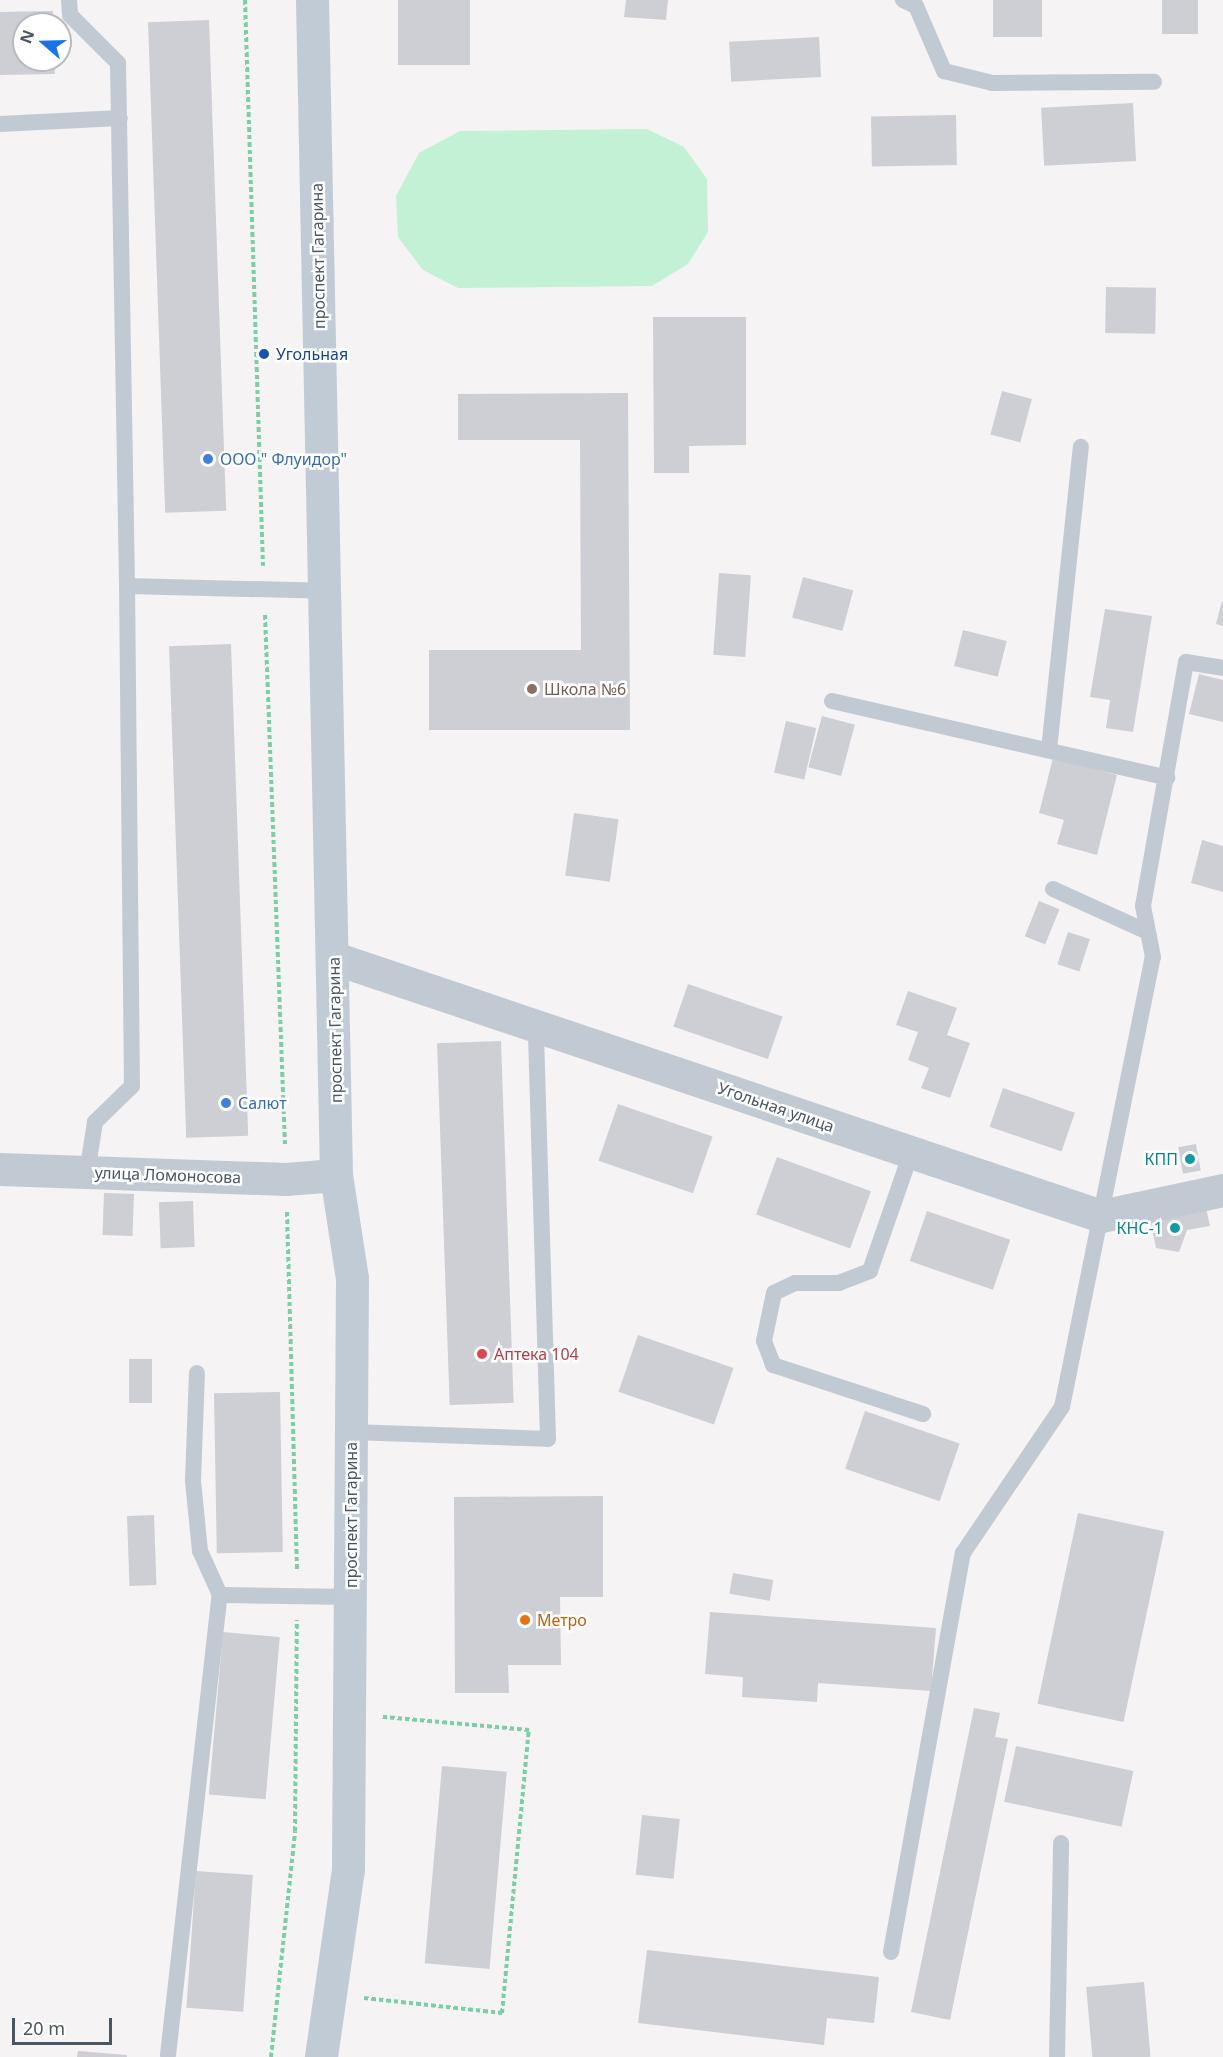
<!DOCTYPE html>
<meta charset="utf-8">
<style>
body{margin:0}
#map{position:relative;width:1223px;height:2057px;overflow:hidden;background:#f5f3f3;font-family:"Noto Sans",sans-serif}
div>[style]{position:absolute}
.green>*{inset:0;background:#c3f1d5}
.building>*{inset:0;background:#cdcfd5;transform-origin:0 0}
.path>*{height:4px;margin-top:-2px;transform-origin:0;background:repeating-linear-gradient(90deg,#7ad0a6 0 4.5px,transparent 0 7.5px)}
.lane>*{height:16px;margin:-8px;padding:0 8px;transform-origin:8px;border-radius:8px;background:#c1cad2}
.street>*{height:33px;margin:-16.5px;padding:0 16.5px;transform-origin:16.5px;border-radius:16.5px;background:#c1cad2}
.secondary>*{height:33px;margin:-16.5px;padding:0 16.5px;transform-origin:16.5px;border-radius:16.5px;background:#c1cbd6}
.dots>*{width:16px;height:16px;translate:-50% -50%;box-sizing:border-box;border:3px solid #fff;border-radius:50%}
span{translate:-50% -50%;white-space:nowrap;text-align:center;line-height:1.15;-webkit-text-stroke:5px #fff;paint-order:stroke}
.street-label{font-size:16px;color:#4a5661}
.transit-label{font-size:16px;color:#164399}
.left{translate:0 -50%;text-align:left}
.shop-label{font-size:16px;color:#366cbe}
.education-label{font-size:16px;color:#785e54}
.culture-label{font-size:16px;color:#0d838f}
.right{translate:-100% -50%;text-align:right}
.health-label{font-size:16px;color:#be3a42}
.food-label{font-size:16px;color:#c56008}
.north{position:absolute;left:12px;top:12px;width:60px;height:60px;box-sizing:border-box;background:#fff;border:2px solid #b7bbc0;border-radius:50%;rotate:290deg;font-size:16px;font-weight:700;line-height:24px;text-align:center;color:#4a5661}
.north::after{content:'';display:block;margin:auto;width:21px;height:27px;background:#1a73e8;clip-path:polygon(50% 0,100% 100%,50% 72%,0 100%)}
.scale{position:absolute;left:12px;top:2018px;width:100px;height:27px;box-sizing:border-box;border:3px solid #4a5661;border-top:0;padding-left:8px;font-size:18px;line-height:21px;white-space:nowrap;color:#4a5661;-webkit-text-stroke:4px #fff;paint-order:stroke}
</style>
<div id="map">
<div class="green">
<i style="clip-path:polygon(647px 129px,684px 147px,707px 179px,708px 232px,688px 264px,652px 286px,458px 288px,423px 270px,398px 237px,396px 196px,419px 153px,460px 131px)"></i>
</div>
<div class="building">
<i style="left:398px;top:0;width:72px;height:65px"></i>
<i style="clip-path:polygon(626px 0,668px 0,666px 20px,624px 17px)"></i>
<i style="left:993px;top:0;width:49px;height:37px"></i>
<i style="left:1162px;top:0;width:36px;height:34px"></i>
<i style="clip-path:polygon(53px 11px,53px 24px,24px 24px,24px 60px,54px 60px,55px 74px,0 75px,0 12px)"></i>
<i style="left:209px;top:20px;width:491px;height:61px;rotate:88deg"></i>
<i style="left:819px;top:37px;width:40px;height:90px;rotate:87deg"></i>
<i style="left:1133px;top:103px;width:58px;height:92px;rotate:87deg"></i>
<i style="left:956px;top:115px;width:50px;height:85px;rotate:89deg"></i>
<i style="left:1106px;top:287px;width:50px;height:46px;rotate:1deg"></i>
<i style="clip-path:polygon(653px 317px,746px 317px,746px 445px,689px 446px,689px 473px,654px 473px)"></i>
<i style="left:1002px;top:391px;width:31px;height:45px;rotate:15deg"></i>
<i style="clip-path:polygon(628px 393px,630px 730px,429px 730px,429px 650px,581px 650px,580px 440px,458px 440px,458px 394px)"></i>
<i style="left:719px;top:573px;width:32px;height:82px;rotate:4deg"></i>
<i style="left:803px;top:577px;width:52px;height:42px;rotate:15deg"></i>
<i style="clip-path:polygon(1222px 601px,1223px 602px,1223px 626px,1216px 624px)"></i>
<i style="clip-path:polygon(1105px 609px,1152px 616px,1133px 732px,1106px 728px,1110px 700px,1090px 697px)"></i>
<i style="left:963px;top:630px;width:45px;height:37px;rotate:14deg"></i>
<i style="left:231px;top:644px;width:492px;height:62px;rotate:88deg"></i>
<i style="clip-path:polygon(1199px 674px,1223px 680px,1223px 722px,1189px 714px)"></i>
<i style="left:822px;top:716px;width:34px;height:53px;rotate:15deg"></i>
<i style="left:786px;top:721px;width:31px;height:53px;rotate:13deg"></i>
<i style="clip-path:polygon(1053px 758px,1117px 775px,1097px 855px,1057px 844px,1064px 820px,1039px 813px)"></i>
<i style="left:574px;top:813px;width:45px;height:63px;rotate:8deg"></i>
<i style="clip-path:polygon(1202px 840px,1223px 846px,1223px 892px,1191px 883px)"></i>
<i style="left:1039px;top:901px;width:22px;height:38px;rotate:22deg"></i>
<i style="left:1068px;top:932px;width:23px;height:34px;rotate:18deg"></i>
<i style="left:688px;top:984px;width:100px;height:45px;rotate:19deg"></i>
<i style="clip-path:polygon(908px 991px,957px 1008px,947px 1035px,970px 1043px,950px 1098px,921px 1088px,929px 1068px,908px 1060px,918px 1032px,896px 1025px)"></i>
<i style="left:501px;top:1041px;width:362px;height:64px;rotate:88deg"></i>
<i style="left:1003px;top:1088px;width:76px;height:41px;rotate:19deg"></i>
<i style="left:618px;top:1104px;width:100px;height:60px;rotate:19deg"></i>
<i style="left:1196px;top:1144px;width:27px;height:18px;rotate:80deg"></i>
<i style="left:777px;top:1157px;width:100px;height:61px;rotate:20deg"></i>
<i style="left:104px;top:1193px;width:30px;height:42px;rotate:2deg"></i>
<i style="left:193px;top:1201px;width:46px;height:34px;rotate:88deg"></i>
<i style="clip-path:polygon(1205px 1203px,1210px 1226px,1187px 1230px,1179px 1252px,1156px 1248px,1149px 1214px)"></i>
<i style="left:927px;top:1211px;width:88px;height:53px;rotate:19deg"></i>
<i style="left:638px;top:1335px;width:101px;height:60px;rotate:19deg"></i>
<i style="left:129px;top:1359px;width:23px;height:44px"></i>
<i style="left:280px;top:1392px;width:160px;height:66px;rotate:89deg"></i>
<i style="left:865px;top:1411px;width:100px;height:61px;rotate:19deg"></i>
<i style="clip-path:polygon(603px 1496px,603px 1597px,560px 1597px,561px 1665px,508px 1665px,509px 1693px,455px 1693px,454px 1497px)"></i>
<i style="left:1078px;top:1513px;width:88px;height:195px;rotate:12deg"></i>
<i style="left:154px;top:1515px;width:70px;height:27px;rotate:88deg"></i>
<i style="left:733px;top:1573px;width:41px;height:21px;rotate:10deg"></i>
<i style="clip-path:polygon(710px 1612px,936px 1628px,931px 1691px,818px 1683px,817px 1702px,742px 1697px,743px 1677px,705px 1674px)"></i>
<i style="left:223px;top:1632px;width:57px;height:163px;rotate:5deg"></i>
<i style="clip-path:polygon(974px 1708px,1000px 1713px,995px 1737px,1008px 1739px,950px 2020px,911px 2012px)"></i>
<i style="left:1016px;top:1746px;width:120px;height:57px;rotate:12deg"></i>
<i style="left:442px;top:1766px;width:65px;height:198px;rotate:5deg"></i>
<i style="left:642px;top:1815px;width:38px;height:60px;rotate:6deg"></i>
<i style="left:196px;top:1871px;width:57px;height:137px;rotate:4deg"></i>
<i style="clip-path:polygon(647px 1950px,879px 1977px,874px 2023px,827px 2018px,824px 2045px,638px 2023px)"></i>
<i style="left:1144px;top:1982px;width:75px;height:58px;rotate:85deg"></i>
<i style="clip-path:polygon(78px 2051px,127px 2055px,127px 2057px,77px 2057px)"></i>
</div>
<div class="path">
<i style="left:245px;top:0;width:566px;rotate:88.18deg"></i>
<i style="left:265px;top:615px;width:530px;rotate:87.84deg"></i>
<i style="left:287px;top:1212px;width:358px;rotate:88.4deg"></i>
<i style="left:364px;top:1998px;width:139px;rotate:6.2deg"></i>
<i style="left:502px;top:2013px;width:284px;rotate:-84.6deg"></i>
<i style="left:529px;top:1730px;width:148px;rotate:-174.9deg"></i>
<i style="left:271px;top:2057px;width:227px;rotate:-83.9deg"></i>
<i style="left:295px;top:1831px;width:211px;rotate:-89.5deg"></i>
</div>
<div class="lane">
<i style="left:69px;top:0;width:15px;rotate:86deg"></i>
<i style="left:70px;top:15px;width:68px;rotate:45deg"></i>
<i style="left:118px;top:63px;width:523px;rotate:89.01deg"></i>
<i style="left:127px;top:586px;width:500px;rotate:89.43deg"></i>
<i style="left:132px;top:1086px;width:52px;rotate:135.8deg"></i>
<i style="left:95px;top:1122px;width:52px;rotate:98.9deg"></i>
<i style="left:903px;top:0;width:14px;rotate:25deg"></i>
<i style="left:916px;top:6px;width:71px;rotate:66.7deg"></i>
<i style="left:944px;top:71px;width:49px;rotate:14deg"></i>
<i style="left:992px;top:83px;width:162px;rotate:-0.4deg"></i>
<i style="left:0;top:124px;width:120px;rotate:-2.9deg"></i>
<i style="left:127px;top:586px;width:199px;rotate:1.4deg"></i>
<i style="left:832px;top:701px;width:344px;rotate:12.9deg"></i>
<i style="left:1049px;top:750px;width:305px;rotate:-84deg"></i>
<i style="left:1053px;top:889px;width:104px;rotate:24.4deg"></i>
<i style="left:911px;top:1153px;width:125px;rotate:109.2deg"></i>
<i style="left:870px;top:1271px;width:33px;rotate:159deg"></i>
<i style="left:839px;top:1283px;width:44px;rotate:180deg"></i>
<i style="left:795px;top:1283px;width:23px;rotate:155deg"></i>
<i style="left:774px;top:1293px;width:49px;rotate:101.8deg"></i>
<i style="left:764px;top:1341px;width:26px;rotate:69deg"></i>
<i style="left:773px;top:1365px;width:158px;rotate:18.1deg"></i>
<i style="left:351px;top:1432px;width:197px;rotate:2deg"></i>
<i style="left:548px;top:1439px;width:413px;rotate:-91.7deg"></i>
<i style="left:220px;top:1595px;width:130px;rotate:0.9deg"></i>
<i style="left:891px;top:1952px;width:405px;rotate:-79.8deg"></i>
<i style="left:963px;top:1553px;width:176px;rotate:-55.9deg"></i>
<i style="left:1062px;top:1407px;width:459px;rotate:-78.6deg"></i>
<i style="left:1153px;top:957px;width:52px;rotate:-101.1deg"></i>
<i style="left:1143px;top:906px;width:248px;rotate:-80deg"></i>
<i style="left:1186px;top:662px;width:37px;rotate:9deg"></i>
<i style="left:168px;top:2055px;width:463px;rotate:-83.6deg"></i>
<i style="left:220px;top:1595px;width:48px;rotate:-114.4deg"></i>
<i style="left:200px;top:1551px;width:70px;rotate:-95.7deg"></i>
<i style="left:193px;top:1481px;width:108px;rotate:-87.9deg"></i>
<i style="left:1057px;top:2057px;width:214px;rotate:-88.9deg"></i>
</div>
<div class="street">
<i style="left:334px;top:958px;width:809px;rotate:18.59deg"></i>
<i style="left:1101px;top:1216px;width:125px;rotate:-12deg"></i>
<i style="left:0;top:1169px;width:286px;rotate:2deg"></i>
<i style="left:286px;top:1179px;width:50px;rotate:-4.6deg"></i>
</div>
<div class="secondary">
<i style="left:312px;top:0;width:1175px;rotate:88.83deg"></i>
<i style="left:336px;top:1175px;width:104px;rotate:81.2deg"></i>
<i style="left:352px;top:1278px;width:591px;rotate:90.39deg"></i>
<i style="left:348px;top:1869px;width:190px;rotate:98.2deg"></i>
</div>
<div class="dots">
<i style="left:264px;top:354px;background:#1a4fb4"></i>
<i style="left:208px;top:459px;background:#3f7fe0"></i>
<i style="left:532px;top:689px;background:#8d6e63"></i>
<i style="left:226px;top:1103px;background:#3f7fe0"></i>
<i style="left:1190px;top:1159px;background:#0f9aa8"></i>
<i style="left:1175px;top:1228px;background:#0f9aa8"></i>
<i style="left:482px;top:1354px;background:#e0444e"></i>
<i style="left:525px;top:1620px;background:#e8710a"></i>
</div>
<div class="street-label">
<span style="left:318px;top:256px;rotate:-91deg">проспект Гагарина</span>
<span style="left:335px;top:1030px;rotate:-91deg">проспект Гагарина</span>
<span style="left:776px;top:1107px;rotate:19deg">Угольная улица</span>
<span style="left:168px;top:1175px;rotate:2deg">улица Ломоносова</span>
<span style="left:351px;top:1515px;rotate:-90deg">проспект Гагарина</span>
</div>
<div class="transit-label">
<span class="left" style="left:276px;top:354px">Угольная</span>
</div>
<div class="shop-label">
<span class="left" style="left:220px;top:459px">ООО " Флуидор"</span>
<span class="left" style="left:238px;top:1103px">Салют</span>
</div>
<div class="education-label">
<span class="left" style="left:544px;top:689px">Школа №6</span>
</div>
<div class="culture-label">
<span class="right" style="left:1178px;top:1159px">КПП</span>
<span class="right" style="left:1163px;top:1228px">КНС-1</span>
</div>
<div class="health-label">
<span class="left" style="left:494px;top:1354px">Аптека 104</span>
</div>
<div class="food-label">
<span class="left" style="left:537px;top:1620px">Метро</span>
</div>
<div class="north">N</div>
<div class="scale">20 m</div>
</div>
